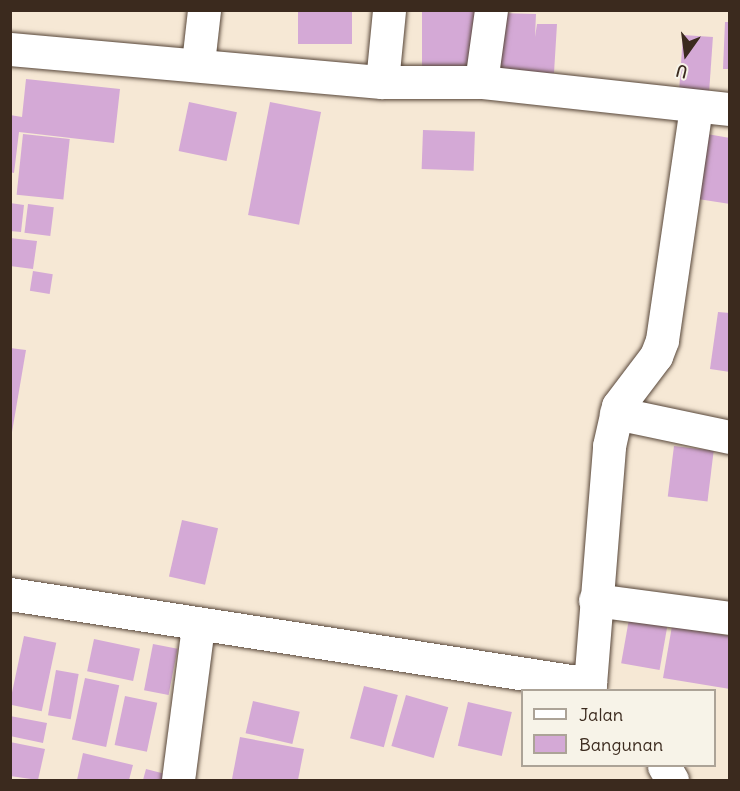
<!DOCTYPE html>
<style>
body{margin:0}
#map{position:relative;width:740px;height:791px;overflow:hidden;background:#f6e8d5;font-family:Delius,sans-serif}
div>[style]{position:absolute}
.building>*{inset:0;background:#d4a9d6;transform-origin:0 0}
.roads{filter:drop-shadow(0 0 2px #574639) drop-shadow(0 0 2px #574639)}
.minor>*{height:33px;margin:-16.5px;padding:0 16.5px;transform-origin:16.5px;border-radius:16.5px;background:#fff}
span{translate:-50% -50%;white-space:nowrap;text-align:center;line-height:1.15;-webkit-text-stroke:5px #f7f3e8;paint-order:stroke}
.frame{position:absolute;inset:0;border:12px solid #3b2a1e;pointer-events:none}
.legend{position:absolute;left:521px;top:689px;width:195px;height:78px;box-sizing:border-box;background:#f7f3e8;border:2px solid #aca397;margin:0;padding:8px 10px;list-style:none;font-size:18px;color:#3b2a1e}
.legend li{display:flex;align-items:center;gap:12px;height:30px}
.legend b{width:30px;border:2px solid #aca397}
.north{position:absolute;left:656px;top:24px;width:60px;height:60px;-webkit-text-stroke:4px #f7f3e8;paint-order:stroke;rotate:194deg;font-size:16px;font-weight:700;line-height:24px;text-align:center;color:#3b2a1e}
.north::after{content:'';display:block;margin:auto;width:21px;height:27px;background:#3b2a1e;clip-path:polygon(50% 0,100% 100%,50% 72%,0 100%)}
</style>
<div id="map">
<div class="building">
<i style="left:298px;top:10px;width:54px;height:34px"></i>
<i style="left:422px;top:10px;width:57px;height:61px"></i>
<i style="clip-path:polygon(499px 13px,536px 14px,535px 37px,537px 24px,557px 24px,554px 73px,497px 71px)"></i>
<i style="clip-path:polygon(725px 22px,730px 22px,730px 69px,723px 69px)"></i>
<i style="left:683px;top:35px;width:30px;height:60px;rotate:4deg"></i>
<i style="clip-path:polygon(26px 79px,120px 89px,114px 143px,19px 132px,14px 173px,10px 172px,10px 115px,22px 117px)"></i>
<i style="left:189px;top:102px;width:49px;height:50px;rotate:12deg"></i>
<i style="left:270px;top:102px;width:52px;height:115px;rotate:11deg"></i>
<i style="left:423px;top:130px;width:52px;height:39px;rotate:2deg"></i>
<i style="left:23px;top:134px;width:47px;height:61px;rotate:6deg"></i>
<i style="clip-path:polygon(707px 134px,730px 138px,730px 204px,698px 199px)"></i>
<i style="clip-path:polygon(10px 203px,24px 205px,21px 232px,10px 231px)"></i>
<i style="left:28px;top:204px;width:26px;height:29px;rotate:7deg"></i>
<i style="clip-path:polygon(10px 238px,37px 241px,33px 269px,10px 266px)"></i>
<i style="left:33px;top:271px;width:20px;height:20px;rotate:9deg"></i>
<i style="clip-path:polygon(718px 312px,730px 313px,730px 372px,710px 369px)"></i>
<i style="clip-path:polygon(10px 348px,26px 350px,12px 432px,10px 432px)"></i>
<i style="left:674px;top:446px;width:40px;height:51px;rotate:7deg"></i>
<i style="left:182px;top:520px;width:37px;height:58px;rotate:13deg"></i>
<i style="left:629px;top:619px;width:39px;height:45px;rotate:10deg"></i>
<i style="clip-path:polygon(672px 626px,730px 636px,730px 689px,663px 678px)"></i>
<i style="left:24px;top:636px;width:33px;height:70px;rotate:12deg"></i>
<i style="left:94px;top:639px;width:47px;height:33px;rotate:12deg"></i>
<i style="left:153px;top:644px;width:25px;height:47px;rotate:11deg"></i>
<i style="left:56px;top:670px;width:23px;height:46px;rotate:10deg"></i>
<i style="left:85px;top:678px;width:35px;height:63px;rotate:12deg"></i>
<i style="left:364px;top:686px;width:35px;height:54px;rotate:15deg"></i>
<i style="left:406px;top:695px;width:44px;height:53px;rotate:16deg"></i>
<i style="left:125px;top:696px;width:33px;height:50px;rotate:12deg"></i>
<i style="left:253px;top:701px;width:48px;height:33px;rotate:13deg"></i>
<i style="left:468px;top:702px;width:45px;height:45px;rotate:13deg"></i>
<i style="clip-path:polygon(10px 716px,47px 723px,43px 743px,10px 736px)"></i>
<i style="clip-path:polygon(240px 737px,304px 749px,298px 780px,232px 779px)"></i>
<i style="clip-path:polygon(10px 742px,45px 749px,38px 780px,10px 776px)"></i>
<i style="clip-path:polygon(83px 753px,133px 765px,129px 780px,77px 780px)"></i>
<i style="clip-path:polygon(146px 769px,173px 776px,172px 780px,143px 780px)"></i>
</div>
<div class="roads">
<div class="minor">
<i style="left:10px;top:49px;width:373px;rotate:5.1deg"></i>
<i style="left:382px;top:82px;width:99px"></i>
<i style="left:481px;top:82px;width:250px;rotate:6.2deg"></i>
<i style="left:198px;top:63px;width:53px;rotate:-83.5deg"></i>
<i style="left:382px;top:82px;width:72px;rotate:-84.4deg"></i>
<i style="left:481px;top:82px;width:73px;rotate:-82.1deg"></i>
<i style="left:616px;top:413px;width:116px;rotate:11.9deg"></i>
<i style="left:10px;top:594px;width:587px;rotate:8.82deg"></i>
<i style="left:590px;top:684px;width:239px;rotate:-85.4deg"></i>
<i style="left:609px;top:446px;width:41px;rotate:-77.3deg"></i>
<i style="left:618px;top:406px;width:63px;rotate:-52.8deg"></i>
<i style="left:656px;top:356px;width:17px;rotate:-69deg"></i>
<i style="left:662px;top:340px;width:236px;rotate:-81.7deg"></i>
<i style="left:595px;top:600px;width:136px;rotate:7.6deg"></i>
<i style="left:664px;top:766px;width:16px;rotate:60deg"></i>
<i style="left:178px;top:780px;width:156px;rotate:-82.6deg"></i>
</div>
</div>
<div class="frame"></div>
<ul class="legend">
<li><b style="height:8px;background:#fff"></b>Jalan</li>
<li><b style="height:16px;background:#d4a9d6"></b>Bangunan</li>
</ul>
<div class="north">U</div>
</div>
